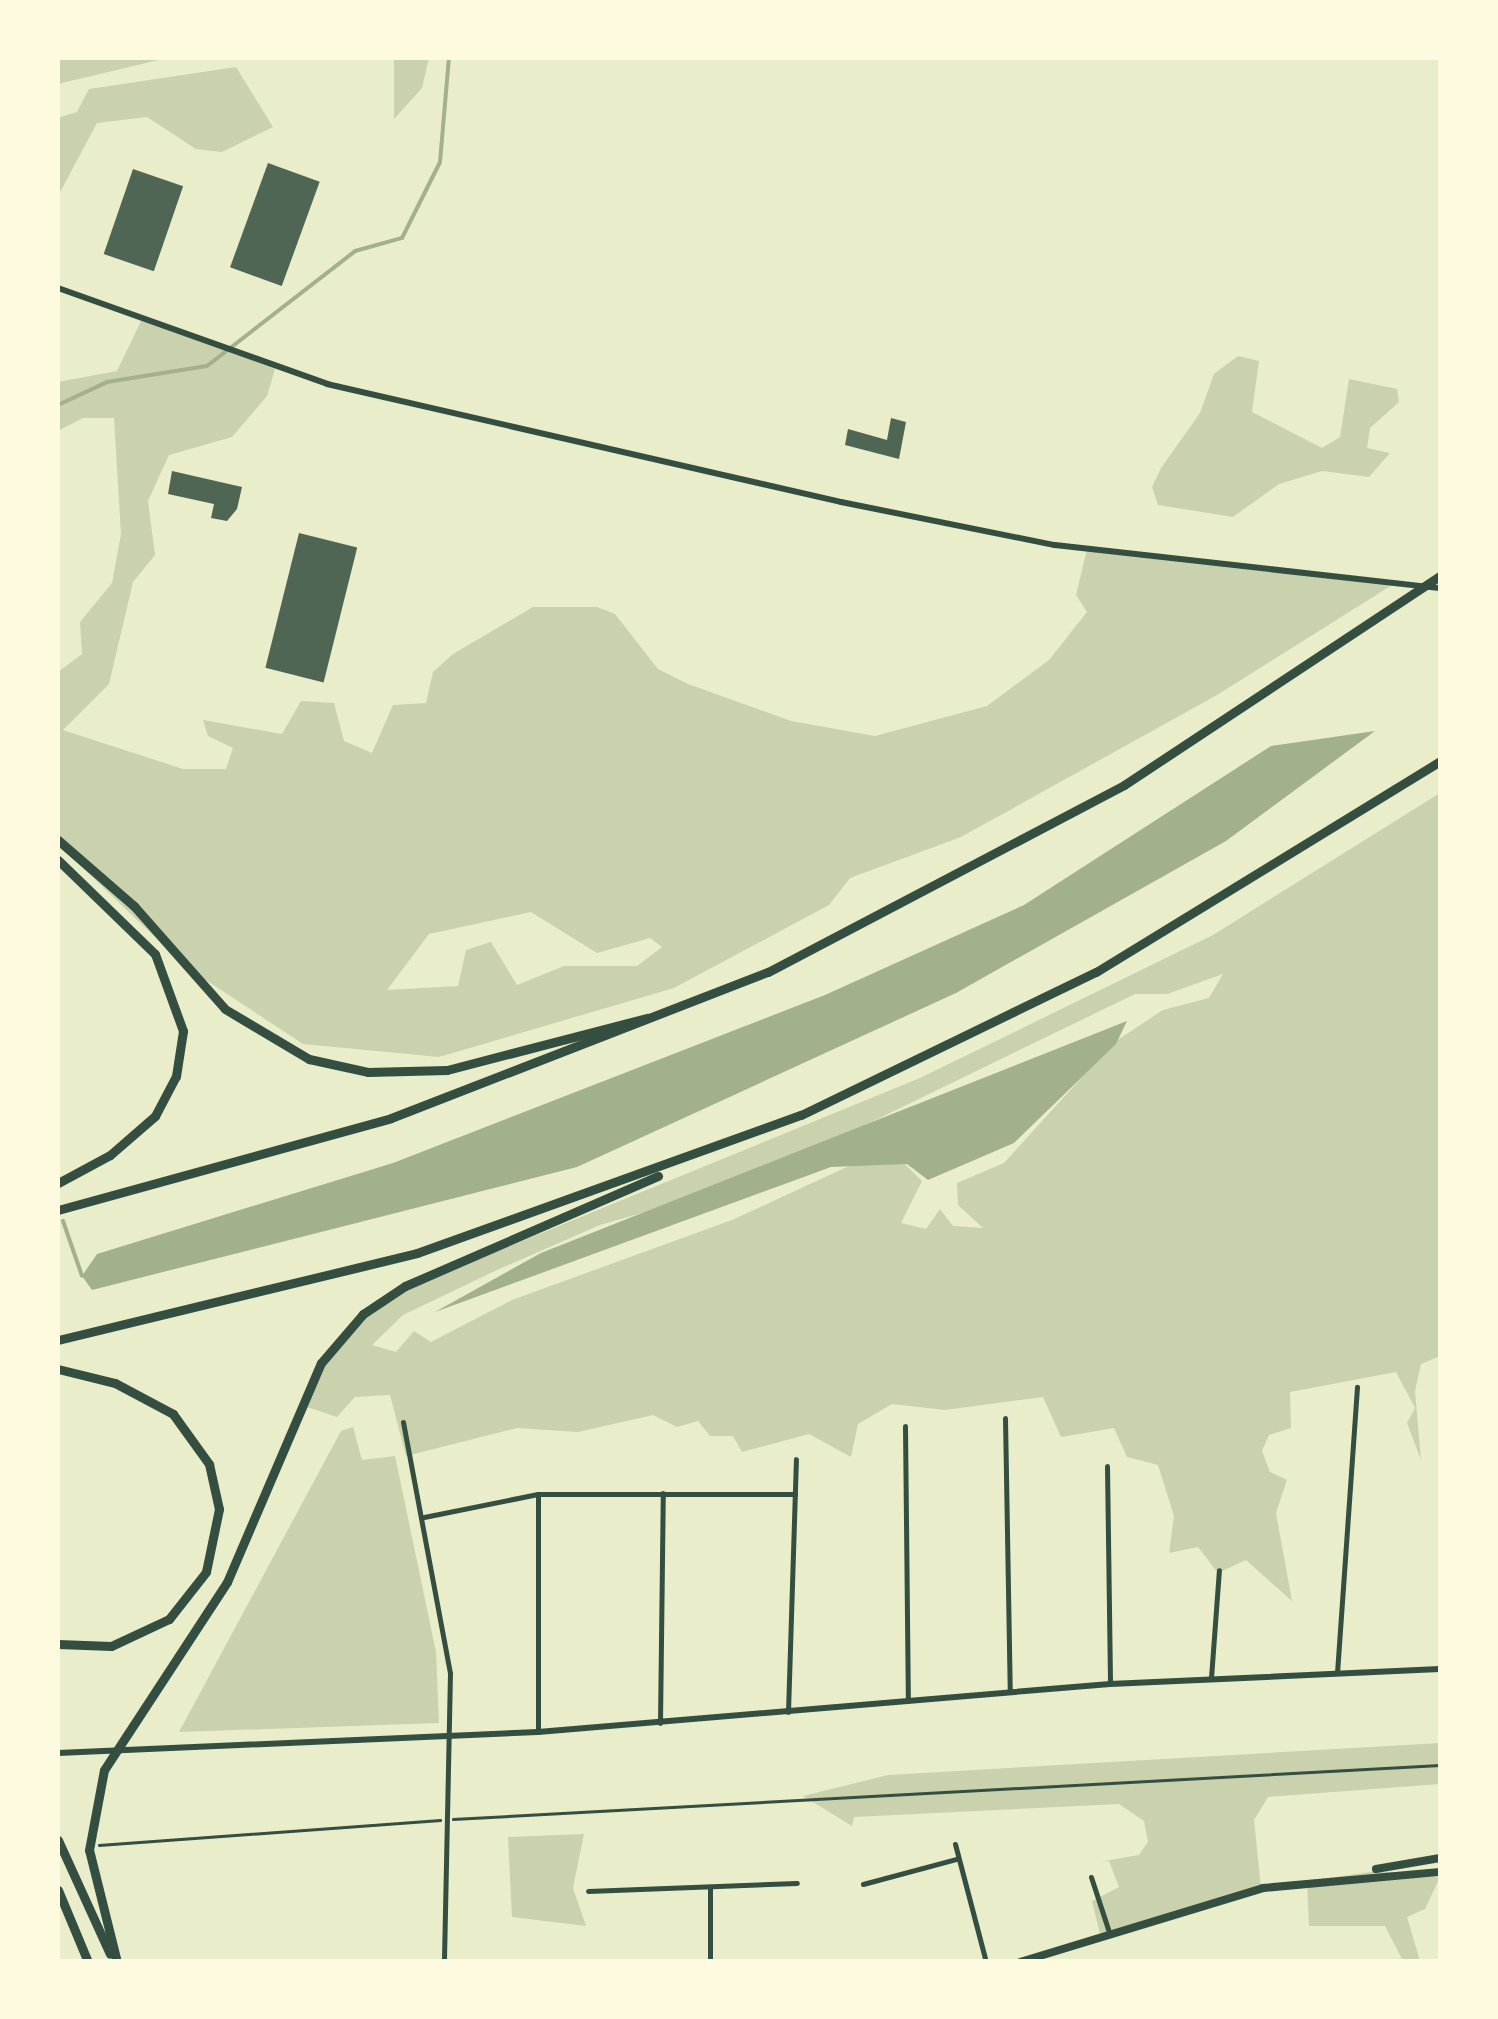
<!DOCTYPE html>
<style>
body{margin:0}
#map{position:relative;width:1498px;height:2019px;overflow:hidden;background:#e9edc9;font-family:Rubik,sans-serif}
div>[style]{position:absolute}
.green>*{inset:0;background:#cad2ad}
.water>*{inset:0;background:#a3b18a}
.stream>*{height:4px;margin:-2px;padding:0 2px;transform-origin:2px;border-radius:2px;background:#a3b18a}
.building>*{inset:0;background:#4f6655;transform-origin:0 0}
.path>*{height:2.5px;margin:-1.25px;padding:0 1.25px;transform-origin:1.25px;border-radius:1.25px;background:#344e41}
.minor>*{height:5px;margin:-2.5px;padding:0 2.5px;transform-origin:2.5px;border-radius:2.5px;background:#344e41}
.tertiary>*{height:6px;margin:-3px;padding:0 3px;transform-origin:3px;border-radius:3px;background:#344e41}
.secondary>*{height:6px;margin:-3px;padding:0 3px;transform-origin:3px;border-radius:3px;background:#344e41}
.primary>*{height:8px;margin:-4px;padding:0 4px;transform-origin:4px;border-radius:4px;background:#344e41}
.motorway>*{height:9px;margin:-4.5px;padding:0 4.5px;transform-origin:4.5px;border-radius:4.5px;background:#344e41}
span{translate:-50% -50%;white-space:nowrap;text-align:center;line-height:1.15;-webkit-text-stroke:8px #fefae0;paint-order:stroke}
.frame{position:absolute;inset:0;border:60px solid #fefae0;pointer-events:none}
</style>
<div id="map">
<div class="green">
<i style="clip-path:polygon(58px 58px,167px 58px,58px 84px)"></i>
<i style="clip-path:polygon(394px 58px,429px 58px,422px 88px,394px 119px)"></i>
<i style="clip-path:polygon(236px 67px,273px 127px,222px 152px,196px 149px,147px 117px,97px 123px,58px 196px,58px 118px,77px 112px,89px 89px)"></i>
<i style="clip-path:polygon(evenodd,143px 317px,275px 369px,267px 396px,232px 437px,169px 455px,148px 501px,155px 555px,133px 582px,109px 684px,63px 730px,183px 769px,226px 769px,233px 748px,208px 736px,203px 720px,282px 734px,301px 701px,334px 703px,344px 741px,372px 753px,393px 705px,426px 703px,433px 672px,453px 654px,533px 607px,597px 607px,615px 614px,658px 669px,688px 684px,791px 721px,875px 736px,987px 706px,1049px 660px,1087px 612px,1076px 595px,1087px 549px,1392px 585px,1217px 695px,961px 837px,850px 878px,829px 905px,674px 988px,439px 1057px,303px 1044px,186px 967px,58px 844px,58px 672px,82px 654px,80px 622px,112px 583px,121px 534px,114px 418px,83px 418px,58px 431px,58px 382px,117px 371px,143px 317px,531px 912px,597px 953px,650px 938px,662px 947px,637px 966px,564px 966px,517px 985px,491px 942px,466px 950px,458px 986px,387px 990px,429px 934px,531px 912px)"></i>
<i style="clip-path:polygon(1238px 356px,1259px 361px,1252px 412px,1322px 448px,1340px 437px,1349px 379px,1397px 389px,1399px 402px,1370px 428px,1367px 448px,1390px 453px,1369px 477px,1322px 471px,1279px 484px,1233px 517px,1158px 505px,1152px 487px,1161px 468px,1200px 413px,1214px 374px)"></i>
<i style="clip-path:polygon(evenodd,1440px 793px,1440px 1356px,1421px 1364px,1415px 1391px,1421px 1460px,1407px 1423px,1415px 1408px,1396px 1372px,1290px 1392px,1291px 1428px,1269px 1435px,1262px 1451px,1270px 1472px,1287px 1480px,1276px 1513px,1292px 1601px,1246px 1560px,1218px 1573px,1198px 1547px,1169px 1553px,1174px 1516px,1158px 1465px,1127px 1457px,1114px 1428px,1061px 1437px,1043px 1397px,945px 1410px,892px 1404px,858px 1424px,851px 1457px,809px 1434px,742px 1452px,733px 1436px,710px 1436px,698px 1421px,677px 1427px,653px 1415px,578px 1432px,517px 1428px,406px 1456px,390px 1395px,355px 1397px,337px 1417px,301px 1405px,347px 1328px,388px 1296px,920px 1078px,1213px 935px,1440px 793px,1223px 974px,1209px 998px,1163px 1010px,1113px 1043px,1004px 1163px,957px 1183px,958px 1205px,983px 1228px,953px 1226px,940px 1209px,926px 1229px,901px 1223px,922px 1181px,888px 1148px,732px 1220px,512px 1300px,431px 1342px,414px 1331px,396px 1352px,372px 1345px,403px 1315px,497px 1270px,600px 1225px,746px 1183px,1135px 994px,1167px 994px,1223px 974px)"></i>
<i style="clip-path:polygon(353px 1427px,362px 1460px,395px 1456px,436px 1652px,439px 1723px,179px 1732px,341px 1431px)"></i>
<i style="clip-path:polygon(1440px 1743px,1440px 1784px,1268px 1797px,1254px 1820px,1261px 1888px,1100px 1934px,1092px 1901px,1119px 1887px,1109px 1861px,1099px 1862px,1139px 1855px,1148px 1842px,1144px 1821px,1119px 1804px,854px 1817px,852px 1826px,803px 1796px,888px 1775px)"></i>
<i style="clip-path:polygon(584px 1834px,573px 1888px,586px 1926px,512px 1917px,508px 1837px)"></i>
<i style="clip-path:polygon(1377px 1871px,1440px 1877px,1425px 1909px,1407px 1917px,1420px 1961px,1403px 1961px,1385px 1926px,1309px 1926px,1307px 1881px)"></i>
</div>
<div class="water">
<i style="clip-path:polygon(1375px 731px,1226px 841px,956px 993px,577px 1167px,92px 1290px,82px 1276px,97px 1254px,393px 1163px,825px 995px,1024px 905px,1271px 746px)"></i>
<i style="clip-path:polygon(1127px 1021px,1116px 1044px,1014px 1143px,928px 1180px,907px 1164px,831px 1167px,435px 1312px,541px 1253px)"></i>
</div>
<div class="stream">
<i style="left:58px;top:405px;width:54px;rotate:-25.1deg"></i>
<i style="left:107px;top:382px;width:101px;rotate:-9.1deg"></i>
<i style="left:207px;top:366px;width:187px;rotate:-37.8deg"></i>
<i style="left:355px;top:251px;width:49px;rotate:-15.5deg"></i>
<i style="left:402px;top:238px;width:85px;rotate:-63.4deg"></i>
<i style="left:440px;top:162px;width:104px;rotate:-85.1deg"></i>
<i style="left:63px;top:1221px;width:58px;rotate:70.9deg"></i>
</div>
<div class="building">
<i style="left:268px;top:163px;width:55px;height:111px;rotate:20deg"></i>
<i style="left:133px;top:169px;width:53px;height:90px;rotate:19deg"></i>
<i style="clip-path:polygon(891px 418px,906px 422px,899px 459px,845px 445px,848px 429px,887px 440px)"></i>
<i style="clip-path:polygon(172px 471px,242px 487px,237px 509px,227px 521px,211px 518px,214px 504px,168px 494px)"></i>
<i style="left:299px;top:533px;width:60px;height:139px;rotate:14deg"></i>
</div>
<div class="path">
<i style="left:453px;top:1819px;width:988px;rotate:-3.13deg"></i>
<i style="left:99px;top:1845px;width:342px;rotate:-4.2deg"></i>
</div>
<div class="minor">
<i style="left:1005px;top:1418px;width:274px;rotate:89deg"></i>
<i style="left:403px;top:1422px;width:255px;rotate:79.4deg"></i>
<i style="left:450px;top:1673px;width:289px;rotate:91.2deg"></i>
<i style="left:905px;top:1426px;width:275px;rotate:89.4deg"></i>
<i style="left:1107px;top:1466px;width:218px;rotate:89.2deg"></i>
<i style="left:424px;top:1517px;width:116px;rotate:-11.4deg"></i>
<i style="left:538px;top:1494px;width:257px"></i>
<i style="left:1337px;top:1673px;width:287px;rotate:-86deg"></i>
<i style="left:1211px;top:1678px;width:108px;rotate:-85.8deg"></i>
<i style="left:788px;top:1712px;width:253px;rotate:-88.2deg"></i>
<i style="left:660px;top:1723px;width:230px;rotate:-89.3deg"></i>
<i style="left:538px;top:1732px;width:237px;rotate:-90deg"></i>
<i style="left:955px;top:1844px;width:122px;rotate:75.3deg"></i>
<i style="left:1091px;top:1877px;width:58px;rotate:71.9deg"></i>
<i style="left:863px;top:1884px;width:96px;rotate:-15deg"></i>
<i style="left:588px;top:1891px;width:209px;rotate:-2.2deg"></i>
<i style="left:710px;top:1962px;width:75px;rotate:-90deg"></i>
</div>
<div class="tertiary">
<i style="left:58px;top:1753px;width:480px;rotate:-2.5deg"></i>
<i style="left:538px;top:1732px;width:574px;rotate:-4.8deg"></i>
<i style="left:1110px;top:1684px;width:330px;rotate:-2.6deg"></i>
</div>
<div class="secondary">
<i style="left:58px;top:288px;width:286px;rotate:19.6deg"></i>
<i style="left:327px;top:384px;width:527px;rotate:12.93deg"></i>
<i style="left:841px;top:502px;width:218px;rotate:11.4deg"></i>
<i style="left:1055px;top:545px;width:387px;rotate:6.4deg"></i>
</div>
<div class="primary">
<i style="left:1376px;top:1869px;width:65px;rotate:-9.8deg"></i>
<i style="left:1020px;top:1962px;width:254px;rotate:-16.9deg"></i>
<i style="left:1263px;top:1888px;width:178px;rotate:-5.2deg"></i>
</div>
<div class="motorway">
<i style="left:58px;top:840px;width:101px;rotate:41deg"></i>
<i style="left:134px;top:906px;width:137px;rotate:48.5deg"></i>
<i style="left:225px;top:1009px;width:98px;rotate:30.8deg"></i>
<i style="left:309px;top:1059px;width:60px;rotate:12.4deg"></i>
<i style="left:368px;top:1072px;width:79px;rotate:-1.5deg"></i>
<i style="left:447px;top:1070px;width:207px;rotate:-14.6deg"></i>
<i style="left:58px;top:860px;width:135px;rotate:44.1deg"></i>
<i style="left:155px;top:954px;width:82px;rotate:70deg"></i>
<i style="left:183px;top:1031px;width:46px;rotate:98.8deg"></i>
<i style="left:176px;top:1076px;width:45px;rotate:117.7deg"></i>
<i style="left:155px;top:1116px;width:60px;rotate:139.1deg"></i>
<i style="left:110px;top:1155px;width:59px;rotate:151.7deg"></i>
<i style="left:58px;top:1210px;width:345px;rotate:-15.4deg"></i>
<i style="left:391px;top:1118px;width:404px;rotate:-21.2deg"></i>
<i style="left:768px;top:972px;width:402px;rotate:-27.7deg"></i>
<i style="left:1124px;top:785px;width:379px;rotate:-33.5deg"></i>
<i style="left:58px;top:1340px;width:369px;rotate:-13.6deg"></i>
<i style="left:417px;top:1253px;width:408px;rotate:-19.8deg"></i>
<i style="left:801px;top:1115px;width:328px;rotate:-25.9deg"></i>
<i style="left:1096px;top:972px;width:404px;rotate:-31.5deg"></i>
<i style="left:58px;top:1369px;width:59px;rotate:13.8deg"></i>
<i style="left:115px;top:1383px;width:66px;rotate:28.1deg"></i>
<i style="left:173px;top:1414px;width:62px;rotate:54.2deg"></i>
<i style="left:209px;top:1464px;width:46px;rotate:77.5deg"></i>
<i style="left:219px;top:1509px;width:64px;rotate:101.7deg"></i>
<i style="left:206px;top:1572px;width:60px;rotate:128.2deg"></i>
<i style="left:169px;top:1619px;width:64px;rotate:155deg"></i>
<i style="left:111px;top:1646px;width:53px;rotate:-177.8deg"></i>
<i style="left:58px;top:1840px;width:125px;rotate:65.5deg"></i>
<i style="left:58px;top:1890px;width:78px;rotate:67.4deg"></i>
<i style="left:117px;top:1962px;width:115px;rotate:-104deg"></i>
<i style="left:89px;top:1850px;width:81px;rotate:-79.4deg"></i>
<i style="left:104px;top:1770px;width:225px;rotate:-56.8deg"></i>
<i style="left:227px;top:1582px;width:238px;rotate:-66.8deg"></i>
<i style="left:321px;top:1363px;width:65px;rotate:-49.4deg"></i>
<i style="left:363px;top:1314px;width:50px;rotate:-33.7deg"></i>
<i style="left:405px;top:1286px;width:276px;rotate:-23.5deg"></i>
</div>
<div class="frame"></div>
</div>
